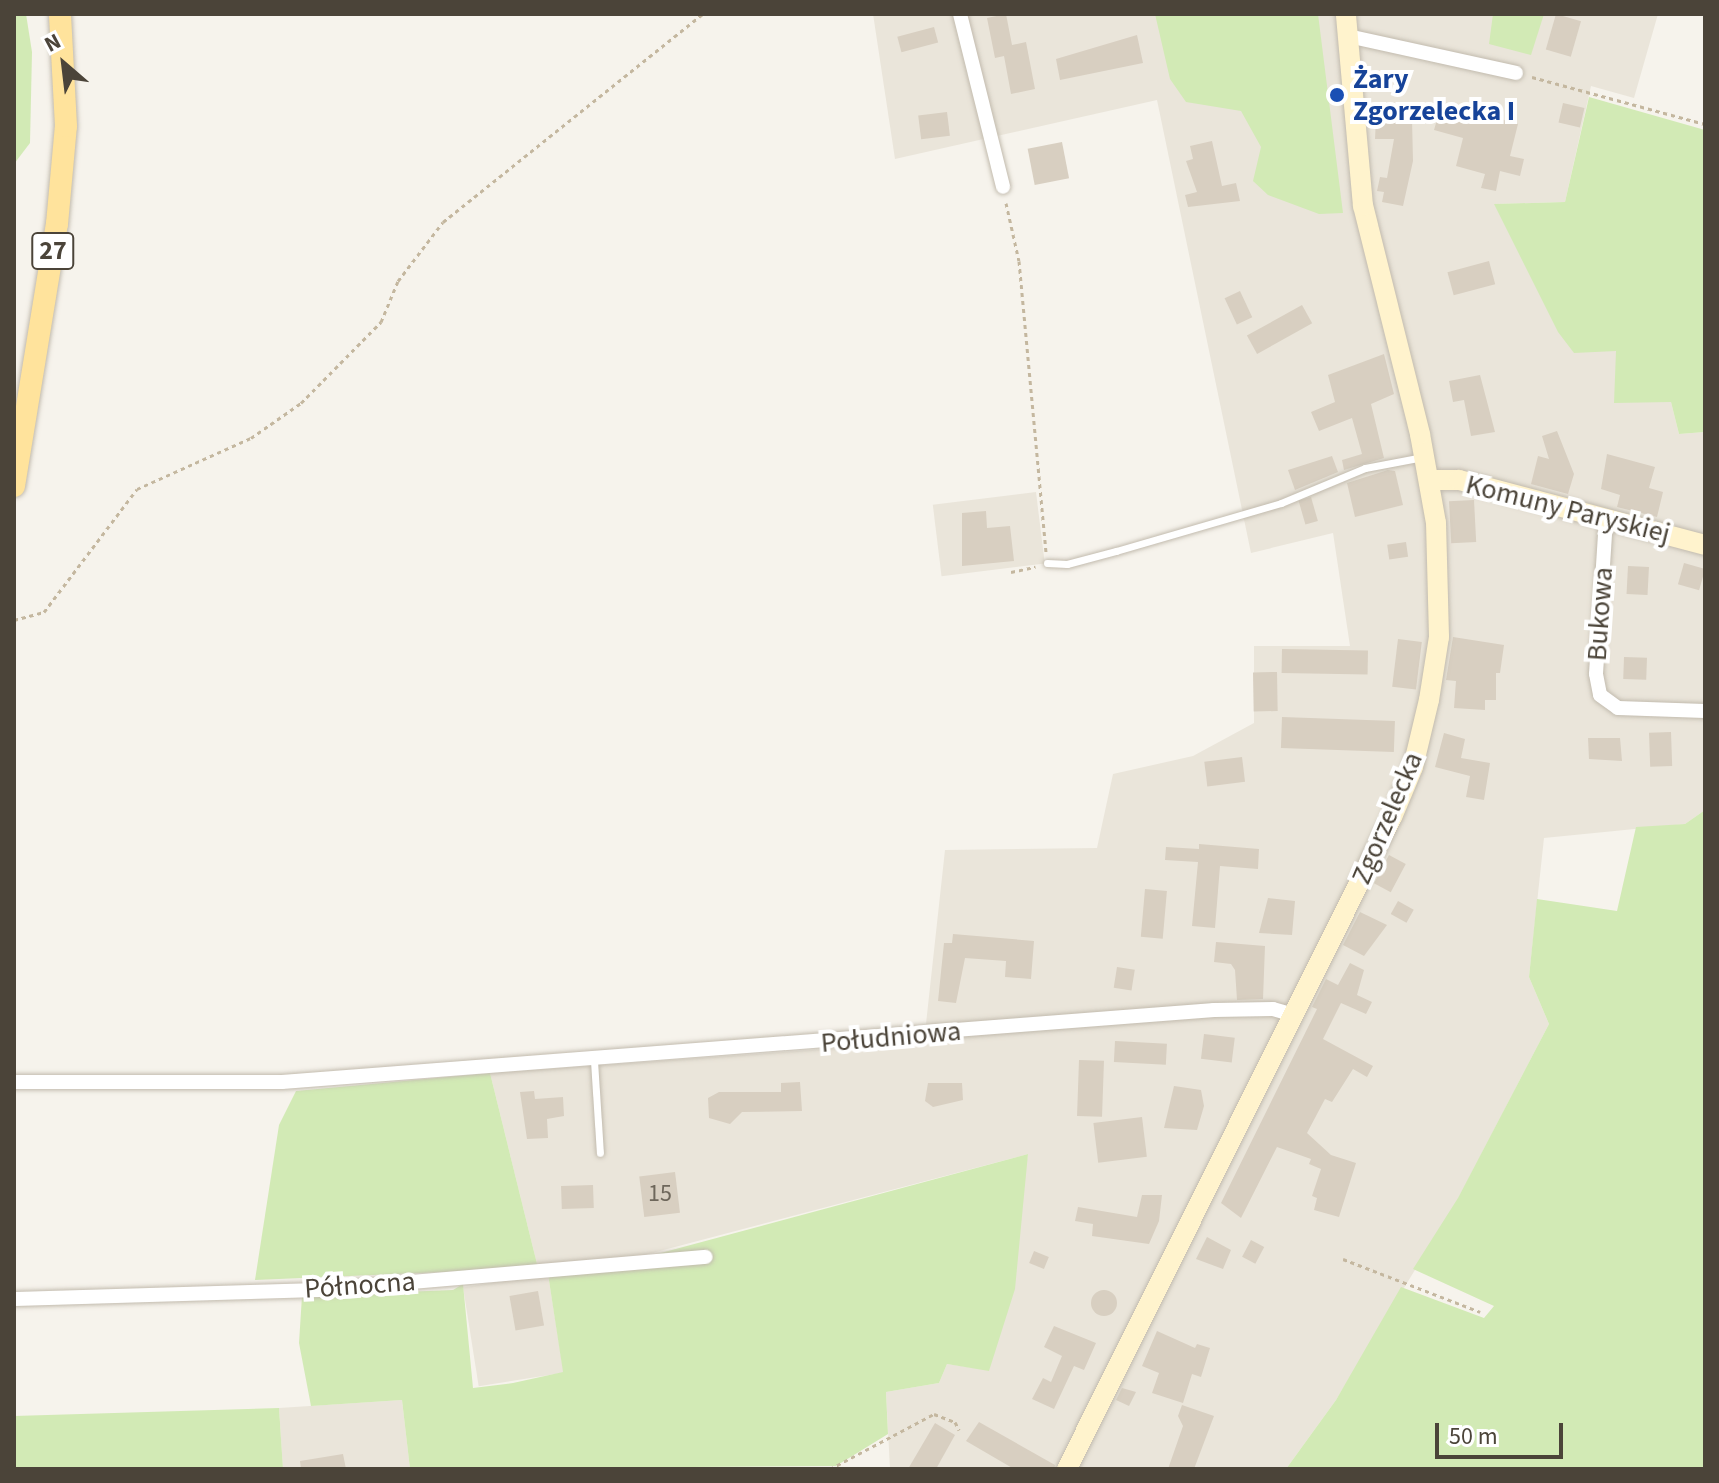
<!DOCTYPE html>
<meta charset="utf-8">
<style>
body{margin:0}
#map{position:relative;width:1719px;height:1483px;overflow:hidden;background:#f6f3ec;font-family:"Source Sans 3",sans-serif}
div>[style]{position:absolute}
.residential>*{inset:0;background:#eae5da;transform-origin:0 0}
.green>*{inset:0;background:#d2eab5}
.building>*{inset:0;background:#d8cfc1;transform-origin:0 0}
.round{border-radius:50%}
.path>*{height:3px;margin-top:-1.5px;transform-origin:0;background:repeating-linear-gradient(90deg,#c4b79f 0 4px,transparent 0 8px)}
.roads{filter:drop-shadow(0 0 2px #c2bbae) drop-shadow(0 0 2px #c2bbae)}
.lane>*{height:7px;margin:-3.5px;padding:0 3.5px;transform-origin:3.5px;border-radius:3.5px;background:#fff}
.street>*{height:14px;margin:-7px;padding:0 7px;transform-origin:7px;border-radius:7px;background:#fff}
.secondary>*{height:20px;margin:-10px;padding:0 10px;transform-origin:10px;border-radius:10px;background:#fff3cd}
.primary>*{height:22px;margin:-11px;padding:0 11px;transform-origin:11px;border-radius:11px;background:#ffe39c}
.dots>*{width:22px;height:22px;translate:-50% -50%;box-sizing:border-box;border:4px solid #fff;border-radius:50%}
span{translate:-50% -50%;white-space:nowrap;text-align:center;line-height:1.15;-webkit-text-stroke:8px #fff;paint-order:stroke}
.number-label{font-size:24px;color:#6e675b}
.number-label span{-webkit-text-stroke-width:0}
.shield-label span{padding:2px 6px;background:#fff;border:2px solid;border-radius:6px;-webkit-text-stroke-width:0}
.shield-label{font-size:26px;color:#4b4439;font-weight:700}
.transit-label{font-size:28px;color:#164399;font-weight:700}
.left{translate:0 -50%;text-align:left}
.street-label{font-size:28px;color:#4b4439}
.frame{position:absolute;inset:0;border:16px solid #4b4439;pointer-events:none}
.north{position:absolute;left:24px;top:24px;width:80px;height:80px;-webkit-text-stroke:6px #fff;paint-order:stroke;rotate:332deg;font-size:22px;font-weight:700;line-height:32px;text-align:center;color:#4b4439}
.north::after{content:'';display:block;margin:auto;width:28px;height:36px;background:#4b4439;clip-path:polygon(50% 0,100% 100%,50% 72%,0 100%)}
.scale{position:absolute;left:1435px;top:1423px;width:128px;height:36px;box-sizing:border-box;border:4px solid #4b4439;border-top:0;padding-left:10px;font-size:24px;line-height:28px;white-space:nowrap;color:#4b4439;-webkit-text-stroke:6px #fff;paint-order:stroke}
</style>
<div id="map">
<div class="residential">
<i style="clip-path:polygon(873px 14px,1658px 14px,1634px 98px,1591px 86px,1565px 202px,1495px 204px,1616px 351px,1671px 402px,1679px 434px,1705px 432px,1705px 810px,1685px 824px,1544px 838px,1529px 977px,1549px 1024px,1458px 1199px,1336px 1400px,1286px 1469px,890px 1469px,886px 1392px,939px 1383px,947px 1364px,989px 1370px,1028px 1154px,637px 1257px,538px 1268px,490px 1073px,924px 1042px,945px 850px,1097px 848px,1113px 774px,1193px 756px,1254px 723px,1254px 646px,1350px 646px,1333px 533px,1251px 553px,1157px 100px,895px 159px)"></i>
<i style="left:1036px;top:492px;width:72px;height:104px;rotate:83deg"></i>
<i style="left:548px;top:1274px;width:100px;height:86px;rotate:81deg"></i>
<i style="clip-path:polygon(402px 1400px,410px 1469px,283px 1469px,279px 1408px)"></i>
</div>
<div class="green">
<i style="clip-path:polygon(14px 14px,26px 14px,32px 52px,30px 143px,14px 164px)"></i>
<i style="clip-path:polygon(1155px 14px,1318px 14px,1343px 213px,1319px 214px,1268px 195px,1253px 181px,1261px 147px,1241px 111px,1186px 102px,1170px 79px)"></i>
<i style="clip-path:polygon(1493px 14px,1544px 14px,1531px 55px,1489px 44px)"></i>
<i style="clip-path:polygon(1589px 97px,1705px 130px,1705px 432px,1679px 434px,1671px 402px,1614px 403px,1616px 351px,1574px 353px,1558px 332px,1494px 204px,1565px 202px)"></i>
<i style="clip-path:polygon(1705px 810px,1705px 1469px,1286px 1469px,1336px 1400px,1401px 1287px,1484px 1318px,1494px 1306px,1413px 1269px,1458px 1198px,1549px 1024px,1529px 977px,1537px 899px,1617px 911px,1636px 827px,1685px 824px)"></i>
<i style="clip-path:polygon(490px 1073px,538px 1268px,255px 1280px,279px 1125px,296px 1091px)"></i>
<i style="clip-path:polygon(1028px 1154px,1015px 1289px,989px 1371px,947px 1364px,939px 1383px,886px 1392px,888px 1434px,836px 1466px,410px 1469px,402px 1400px,311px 1406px,299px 1343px,302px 1296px,453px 1290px,463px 1284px,473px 1388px,513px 1383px,563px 1372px,548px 1274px,579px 1275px)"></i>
<i style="clip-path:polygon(279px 1408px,283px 1469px,14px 1469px,14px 1416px)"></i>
</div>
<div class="building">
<i style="clip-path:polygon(1006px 14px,1012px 45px,1026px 42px,1035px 89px,1011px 94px,1004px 56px,995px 58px,987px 18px)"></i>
<i style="left:1556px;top:14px;width:26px;height:37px;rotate:16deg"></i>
<i style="left:934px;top:27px;width:16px;height:38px;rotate:75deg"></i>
<i style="clip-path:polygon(1137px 35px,1143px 63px,1060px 80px,1056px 59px)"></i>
<i style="clip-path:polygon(1442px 102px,1518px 124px,1510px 156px,1524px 159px,1520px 176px,1500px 171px,1496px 191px,1481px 188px,1485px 174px,1456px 166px,1463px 138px,1434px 130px)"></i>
<i style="left:1563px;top:103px;width:22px;height:20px;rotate:13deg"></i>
<i style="left:947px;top:112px;width:24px;height:29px;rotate:83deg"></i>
<i style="clip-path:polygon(1376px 118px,1412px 119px,1413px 161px,1403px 206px,1382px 202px,1384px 192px,1377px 191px,1380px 177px,1387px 178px,1394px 139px,1375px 139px)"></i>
<i style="clip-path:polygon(1212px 141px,1222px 186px,1236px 183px,1240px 201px,1188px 207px,1185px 195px,1197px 192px,1186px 161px,1193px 159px,1190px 146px)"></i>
<i style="left:1062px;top:142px;width:37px;height:35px;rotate:79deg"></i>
<i style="left:1489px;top:261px;width:24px;height:43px;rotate:75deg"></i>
<i style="left:1240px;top:291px;width:29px;height:17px;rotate:65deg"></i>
<i style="left:1302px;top:305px;width:21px;height:63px;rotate:61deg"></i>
<i style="clip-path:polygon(1384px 354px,1394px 394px,1371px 404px,1384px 458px,1344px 470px,1342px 460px,1362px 454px,1352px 418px,1319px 431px,1311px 412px,1335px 402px,1328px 375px)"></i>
<i style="clip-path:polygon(1480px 375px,1495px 432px,1471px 436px,1464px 400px,1453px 402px,1449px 381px)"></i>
<i style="clip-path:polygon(1557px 431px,1574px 474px,1568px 494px,1531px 484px,1538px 456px,1549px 459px,1542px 436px)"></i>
<i style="clip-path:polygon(1607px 454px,1655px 467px,1649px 488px,1663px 492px,1657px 517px,1617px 507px,1620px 495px,1601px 489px)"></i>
<i style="clip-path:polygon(1332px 456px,1338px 472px,1295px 490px,1288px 470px)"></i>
<i style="clip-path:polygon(1388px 470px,1395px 471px,1403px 505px,1355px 517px,1347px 483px)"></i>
<i style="left:1311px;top:497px;width:25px;height:13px;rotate:74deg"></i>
<i style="left:1474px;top:500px;width:42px;height:25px;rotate:87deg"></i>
<i style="clip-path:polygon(986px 511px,987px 528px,1010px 526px,1014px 561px,962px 566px,962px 513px)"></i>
<i style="left:1406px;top:542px;width:15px;height:19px;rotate:82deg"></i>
<i style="left:1684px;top:563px;width:22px;height:22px;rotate:16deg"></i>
<i style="left:1628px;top:566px;width:21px;height:28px;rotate:3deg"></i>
<i style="clip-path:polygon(1453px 637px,1504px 645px,1500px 673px,1496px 673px,1496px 700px,1485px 700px,1485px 710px,1454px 708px,1456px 681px,1446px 680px)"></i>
<i style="left:1398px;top:639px;width:24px;height:48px;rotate:7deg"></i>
<i style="left:1282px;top:649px;width:86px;height:24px;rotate:1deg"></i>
<i style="left:1624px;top:657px;width:23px;height:22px;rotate:2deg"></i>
<i style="left:1277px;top:672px;width:39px;height:24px;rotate:89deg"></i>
<i style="left:1282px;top:717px;width:113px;height:31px;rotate:2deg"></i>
<i style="left:1671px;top:732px;width:34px;height:22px;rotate:88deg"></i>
<i style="clip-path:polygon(1444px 733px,1465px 739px,1461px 758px,1490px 763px,1484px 800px,1466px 797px,1470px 776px,1435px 767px)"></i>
<i style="clip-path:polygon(1588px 738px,1620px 738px,1622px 761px,1589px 759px)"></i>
<i style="left:1242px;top:757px;width:25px;height:38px;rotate:83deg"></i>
<i style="clip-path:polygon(1199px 844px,1259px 849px,1258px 869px,1220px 866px,1215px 928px,1192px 926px,1198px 862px,1165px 860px,1166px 847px,1199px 849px)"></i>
<i style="left:1389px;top:855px;width:19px;height:32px;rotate:28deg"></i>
<i style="left:1145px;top:889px;width:22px;height:48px;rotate:5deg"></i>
<i style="clip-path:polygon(1268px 898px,1295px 901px,1292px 935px,1259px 933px)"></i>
<i style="left:1398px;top:901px;width:18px;height:15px;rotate:29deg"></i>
<i style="clip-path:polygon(1360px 912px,1387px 925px,1364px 956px,1343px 945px)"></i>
<i style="clip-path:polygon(953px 934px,1034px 941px,1031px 979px,1005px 977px,1006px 961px,965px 958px,956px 1003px,938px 1001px,944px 943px,952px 943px)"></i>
<i style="clip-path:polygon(1216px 942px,1265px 946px,1263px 999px,1237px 1000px,1235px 970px,1231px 964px,1214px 962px)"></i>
<i style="clip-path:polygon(1350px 963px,1364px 970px,1357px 995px,1372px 1002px,1366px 1014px,1341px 1003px,1323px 1039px,1373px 1066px,1367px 1077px,1353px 1069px,1332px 1102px,1325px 1099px,1307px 1133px,1331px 1155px,1356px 1163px,1339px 1217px,1314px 1210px,1317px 1198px,1312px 1196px,1321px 1169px,1309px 1164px,1311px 1159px,1277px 1147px,1241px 1218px,1221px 1203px,1317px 1009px,1312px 1007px,1326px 979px,1338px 985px)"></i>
<i style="left:1117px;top:967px;width:18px;height:21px;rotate:9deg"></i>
<i style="left:1204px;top:1034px;width:31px;height:25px;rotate:7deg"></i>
<i style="left:1115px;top:1041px;width:52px;height:21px;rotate:3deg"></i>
<i style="left:1079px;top:1060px;width:25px;height:56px;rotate:2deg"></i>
<i style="clip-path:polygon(800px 1082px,802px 1111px,742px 1112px,730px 1124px,709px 1118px,708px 1098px,719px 1092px,781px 1092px,781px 1083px)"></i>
<i style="clip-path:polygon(928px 1083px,962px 1083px,963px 1100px,933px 1107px,925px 1101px)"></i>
<i style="clip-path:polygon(1174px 1086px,1201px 1090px,1204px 1106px,1197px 1130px,1164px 1128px)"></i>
<i style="clip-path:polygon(534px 1091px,535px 1099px,563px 1097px,564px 1116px,547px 1119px,548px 1138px,527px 1139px,520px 1092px)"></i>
<i style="left:1142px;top:1117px;width:40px;height:49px;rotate:83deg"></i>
<i style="left:675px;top:1172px;width:41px;height:36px;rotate:83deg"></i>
<i style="left:593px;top:1185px;width:23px;height:32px;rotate:88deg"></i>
<i style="clip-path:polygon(1142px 1195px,1162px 1195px,1159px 1221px,1149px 1244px,1092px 1236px,1093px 1224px,1075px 1221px,1078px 1207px,1137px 1217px)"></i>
<i style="clip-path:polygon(1207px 1237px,1231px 1250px,1223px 1269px,1196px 1259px)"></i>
<i style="left:1251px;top:1240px;width:15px;height:19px;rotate:28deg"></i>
<i style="left:1034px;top:1251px;width:16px;height:13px;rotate:22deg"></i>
<i class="round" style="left:1091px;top:1290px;width:26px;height:26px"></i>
<i style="left:538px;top:1291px;width:35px;height:29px;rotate:80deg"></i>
<i style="clip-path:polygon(1054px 1326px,1096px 1343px,1084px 1370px,1074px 1366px,1054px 1409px,1032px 1399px,1043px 1378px,1051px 1382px,1062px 1356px,1044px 1347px)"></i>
<i style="clip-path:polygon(1157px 1331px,1195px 1348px,1197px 1344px,1210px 1348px,1201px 1377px,1192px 1374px,1183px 1403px,1152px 1393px,1159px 1373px,1142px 1366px)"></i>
<i style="clip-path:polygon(1122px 1388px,1136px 1392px,1129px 1406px,1116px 1400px)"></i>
<i style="clip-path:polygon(1182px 1405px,1214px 1416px,1194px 1469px,1168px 1469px,1183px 1426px,1178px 1416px)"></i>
<i style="clip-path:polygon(979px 1422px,1055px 1465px,1054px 1469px,1014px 1469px,966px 1441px)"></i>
<i style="clip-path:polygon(935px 1423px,955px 1435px,936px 1469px,908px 1469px)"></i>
<i style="clip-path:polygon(343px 1454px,346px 1469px,301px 1469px,300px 1461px)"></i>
</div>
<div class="path">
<i style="left:1532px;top:77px;width:179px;rotate:15.2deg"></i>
<i style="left:1006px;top:203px;width:59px;rotate:77.4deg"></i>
<i style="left:1019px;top:261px;width:292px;rotate:84.7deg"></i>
<i style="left:1011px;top:572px;width:25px;rotate:-12deg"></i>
<i style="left:14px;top:620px;width:31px;rotate:-15deg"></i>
<i style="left:44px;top:612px;width:154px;rotate:-52.9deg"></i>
<i style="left:137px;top:489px;width:125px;rotate:-24.1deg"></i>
<i style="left:251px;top:438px;width:61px;rotate:-35deg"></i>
<i style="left:301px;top:403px;width:114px;rotate:-45.4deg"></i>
<i style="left:381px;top:322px;width:44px;rotate:-67.5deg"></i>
<i style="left:398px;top:281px;width:74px;rotate:-52.7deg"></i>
<i style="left:443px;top:222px;width:333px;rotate:-38.7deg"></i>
<i style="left:1343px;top:1259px;width:147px;rotate:21.1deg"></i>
<i style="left:830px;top:1469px;width:118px;rotate:-27.9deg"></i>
<i style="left:934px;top:1414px;width:22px;rotate:21deg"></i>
<i style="left:955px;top:1422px;width:9px;rotate:63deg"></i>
</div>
<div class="roads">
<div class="lane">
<i style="left:1047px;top:563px;width:20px;rotate:3deg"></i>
<i style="left:1067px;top:564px;width:51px;rotate:-14.9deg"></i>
<i style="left:1116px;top:551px;width:172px;rotate:-16.2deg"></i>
<i style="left:1281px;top:503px;width:91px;rotate:-22.6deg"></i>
<i style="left:1365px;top:468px;width:59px;rotate:-10.7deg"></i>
<i style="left:594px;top:1061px;width:92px;rotate:86.3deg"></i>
</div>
<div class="street">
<i style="left:960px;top:14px;width:178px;rotate:76deg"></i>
<i style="left:1348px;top:36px;width:172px;rotate:12.4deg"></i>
<i style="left:1606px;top:519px;width:155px;rotate:93.7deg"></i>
<i style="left:1596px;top:674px;width:21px;rotate:79deg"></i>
<i style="left:1600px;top:695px;width:22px;rotate:36deg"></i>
<i style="left:1618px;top:708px;width:87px;rotate:2deg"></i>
<i style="left:14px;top:1082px;width:268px"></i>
<i style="left:282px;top:1082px;width:935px;rotate:-4.42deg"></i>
<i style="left:1214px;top:1010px;width:59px;rotate:-1deg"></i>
<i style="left:1273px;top:1009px;width:19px;rotate:16deg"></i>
<i style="left:14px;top:1299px;width:305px;rotate:-1.7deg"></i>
<i style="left:319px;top:1290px;width:388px;rotate:-4.9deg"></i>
</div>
<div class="secondary">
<i style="left:1430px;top:480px;width:29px"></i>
<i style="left:1459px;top:480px;width:254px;rotate:14.8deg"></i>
<i style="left:1067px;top:1469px;width:729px;rotate:-63.51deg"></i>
<i style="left:1392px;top:817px;width:54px;rotate:-67.2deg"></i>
<i style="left:1413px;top:767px;width:69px;rotate:-76.6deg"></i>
<i style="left:1429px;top:700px;width:64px;rotate:-81deg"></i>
<i style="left:1439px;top:637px;width:114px;rotate:-91.5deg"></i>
<i style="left:1436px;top:523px;width:90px;rotate:-100.2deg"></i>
<i style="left:1420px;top:434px;width:235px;rotate:-104deg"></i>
<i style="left:1363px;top:206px;width:193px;rotate:-95.1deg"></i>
</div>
<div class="primary">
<i style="left:14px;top:486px;width:266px;rotate:-80.7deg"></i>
<i style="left:57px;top:224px;width:98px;rotate:-84.8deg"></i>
<i style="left:66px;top:126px;width:112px;rotate:-93.1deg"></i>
</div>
</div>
<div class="dots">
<i style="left:1337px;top:95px;background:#1a4fb4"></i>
</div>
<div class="number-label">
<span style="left:660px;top:1194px">15</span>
</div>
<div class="shield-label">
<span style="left:53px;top:251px">27</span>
</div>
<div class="transit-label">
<span class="left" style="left:1353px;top:95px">Żary<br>Zgorzelecka I</span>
</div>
<div class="street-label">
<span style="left:1568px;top:509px;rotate:14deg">Komuny Paryskiej</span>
<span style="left:1600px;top:614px;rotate:-86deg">Bukowa</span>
<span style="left:1387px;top:818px;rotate:-67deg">Zgorzelecka</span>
<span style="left:891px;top:1037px;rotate:-5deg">Południowa</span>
<span style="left:360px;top:1285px;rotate:-4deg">Północna</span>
</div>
<div class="frame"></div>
<div class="north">N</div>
<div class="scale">50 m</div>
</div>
